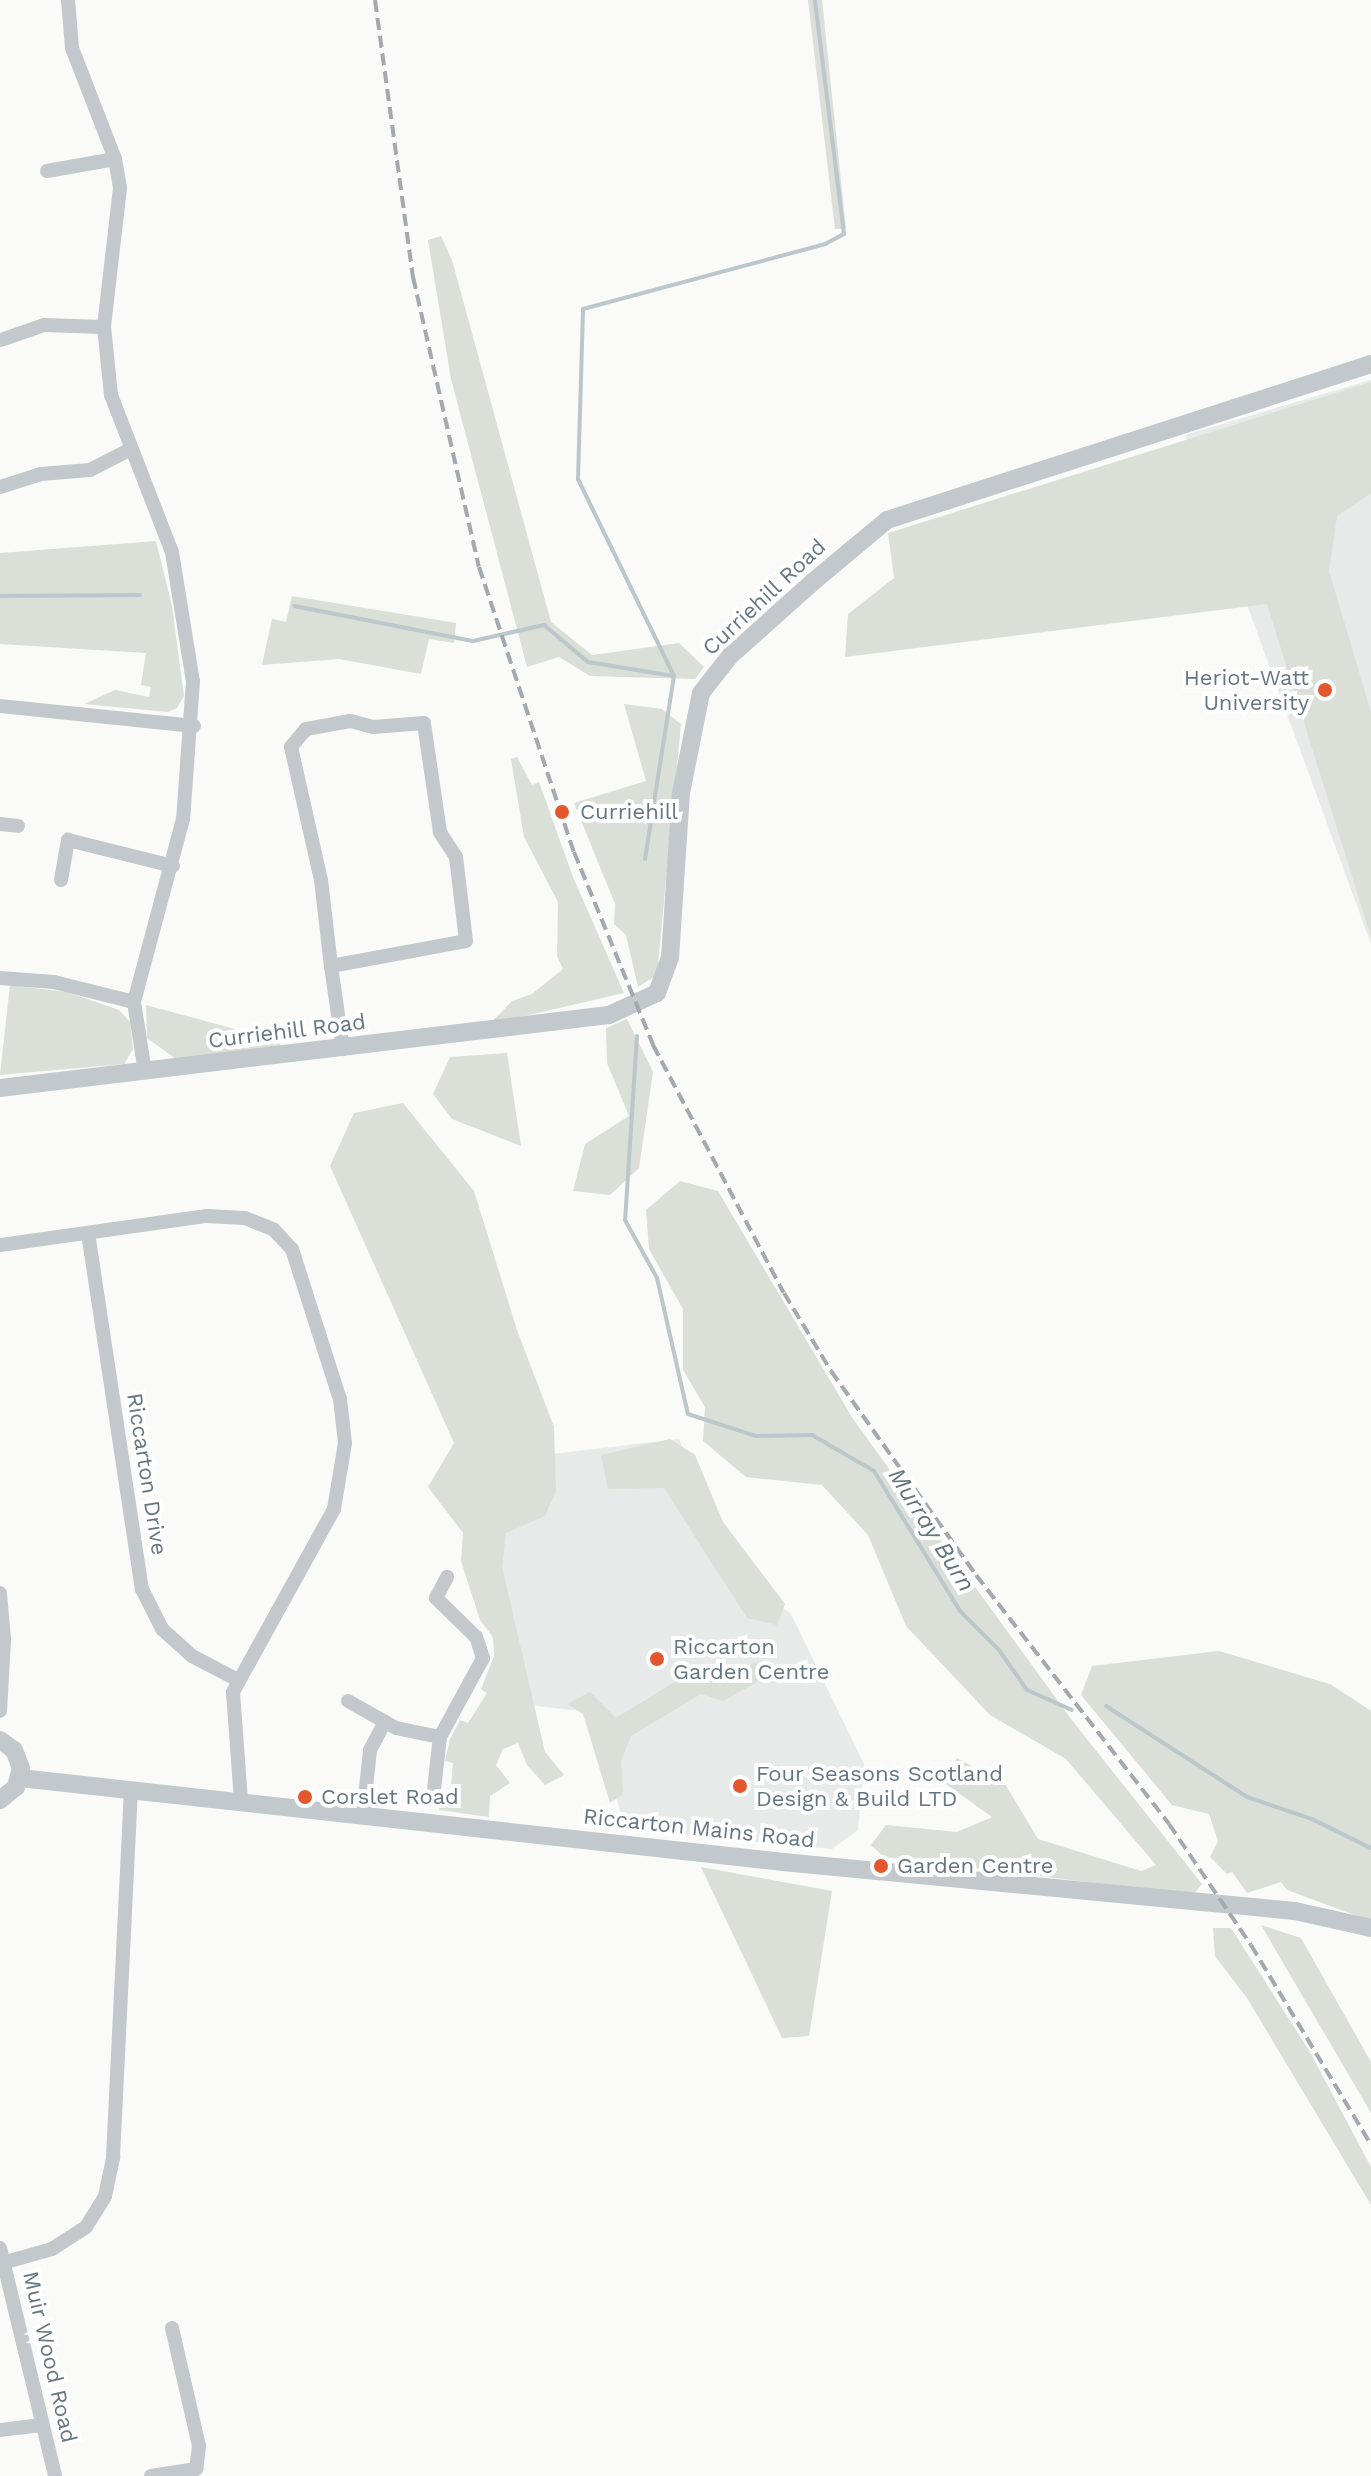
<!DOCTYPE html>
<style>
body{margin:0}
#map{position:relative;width:1371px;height:2476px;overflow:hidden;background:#fafaf8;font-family:"Work Sans",sans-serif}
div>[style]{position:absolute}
.built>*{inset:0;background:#e8e9e9}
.green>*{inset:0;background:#dadfd7}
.stream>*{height:4px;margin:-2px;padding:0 2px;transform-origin:2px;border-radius:2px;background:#bbc7cb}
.minor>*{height:14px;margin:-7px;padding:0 7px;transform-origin:7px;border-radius:7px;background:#c3c8cc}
.tertiary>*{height:18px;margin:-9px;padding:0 9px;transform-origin:9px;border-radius:9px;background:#c3c8cc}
.rail>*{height:4px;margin-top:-2px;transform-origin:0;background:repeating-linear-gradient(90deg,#a2aab0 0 12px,transparent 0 18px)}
.dots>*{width:22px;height:22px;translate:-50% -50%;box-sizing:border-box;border:4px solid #fff;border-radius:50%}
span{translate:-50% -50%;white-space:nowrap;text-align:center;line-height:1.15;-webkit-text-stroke:8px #fff;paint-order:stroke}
.street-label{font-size:22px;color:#657683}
.poi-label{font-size:22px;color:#657683}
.right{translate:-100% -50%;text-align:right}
.left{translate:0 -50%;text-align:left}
.water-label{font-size:24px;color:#60757c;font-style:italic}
</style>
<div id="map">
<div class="built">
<i style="clip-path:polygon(1371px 380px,1371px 944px,1185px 435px)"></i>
<i style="clip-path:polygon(679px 1439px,735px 1572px,791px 1614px,864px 1764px,858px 1830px,832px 1849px,626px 1830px,590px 1712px,519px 1704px,474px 1592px,493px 1461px)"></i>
</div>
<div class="green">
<i style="clip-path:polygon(808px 0,822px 0,846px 229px,835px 229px)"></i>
<i style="clip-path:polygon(441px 236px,452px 260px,551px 622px,592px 655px,679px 643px,704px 667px,695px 679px,590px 676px,559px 657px,527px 667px,451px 379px,428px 240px)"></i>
<i style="clip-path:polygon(1371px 382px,1371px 493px,1337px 516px,1329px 571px,1371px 712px,1371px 937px,1267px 604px,845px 657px,848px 614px,894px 578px,888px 533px)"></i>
<i style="clip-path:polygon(156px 541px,172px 606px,184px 696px,177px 708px,168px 712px,84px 704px,115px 690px,149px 697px,151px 687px,141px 685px,146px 653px,0 644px,0 553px)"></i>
<i style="clip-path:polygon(292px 596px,456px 623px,454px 643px,429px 639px,421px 674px,339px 659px,262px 665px,272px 619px,286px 622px)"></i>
<i style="clip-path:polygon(624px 704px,662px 709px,681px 724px,657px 975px,638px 987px,626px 935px,614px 924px,615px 904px,574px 803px,646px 781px)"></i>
<i style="clip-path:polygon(517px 757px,532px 785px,539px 782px,573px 877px,624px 993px,490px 1024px,512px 1001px,532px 994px,563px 969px,557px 956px,558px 902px,524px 837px,511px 759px)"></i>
<i style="clip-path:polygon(10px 985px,67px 992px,119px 1010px,130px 1022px,133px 1049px,124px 1064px,0 1075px)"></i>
<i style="clip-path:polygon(146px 1005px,279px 1041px,281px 1048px,176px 1059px,147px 1038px)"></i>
<i style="clip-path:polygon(627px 1019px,653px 1072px,639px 1168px,610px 1195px,573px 1191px,585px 1144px,629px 1116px,607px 1063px,606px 1028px)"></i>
<i style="clip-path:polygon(507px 1053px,521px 1146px,452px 1119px,433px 1094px,450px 1057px)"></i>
<i style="clip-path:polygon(403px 1103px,474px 1191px,517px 1330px,554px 1427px,556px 1491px,545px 1516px,506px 1533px,502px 1567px,545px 1752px,564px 1775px,545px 1785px,527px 1765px,518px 1743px,503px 1749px,496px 1765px,510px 1783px,490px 1796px,489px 1817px,439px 1810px,441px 1796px,450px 1796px,453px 1763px,445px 1761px,450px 1739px,460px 1720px,468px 1723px,487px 1693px,481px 1689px,494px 1656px,493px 1637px,480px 1620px,461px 1561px,463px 1533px,428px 1487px,454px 1443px,330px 1166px,354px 1113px)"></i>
<i style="clip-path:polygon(680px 1181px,718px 1191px,853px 1419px,1071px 1719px,1202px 1884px,1193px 1895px,884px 1857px,871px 1845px,886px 1825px,957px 1832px,992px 1817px,943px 1782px,957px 1758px,1005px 1784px,1038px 1839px,1141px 1871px,1156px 1865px,1066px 1759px,990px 1715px,906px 1626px,868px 1535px,822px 1485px,746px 1477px,703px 1441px,705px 1407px,683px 1370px,683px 1309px,649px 1249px,646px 1210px)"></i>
<i style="clip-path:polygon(670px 1439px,695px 1455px,723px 1522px,785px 1604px,777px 1625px,747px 1618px,664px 1488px,608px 1489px,601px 1455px)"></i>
<i style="clip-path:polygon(1219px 1651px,1330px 1684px,1371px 1711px,1371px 1921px,1287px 1890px,1281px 1882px,1247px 1893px,1232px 1872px,1227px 1874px,1210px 1857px,1218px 1841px,1209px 1814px,1172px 1805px,1081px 1695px,1092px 1666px)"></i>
<i style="clip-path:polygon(755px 1663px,764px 1669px,757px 1682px,723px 1701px,701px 1694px,631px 1736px,621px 1761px,623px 1794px,610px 1803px,583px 1714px,567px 1704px,590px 1692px,616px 1718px,686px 1675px,733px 1672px)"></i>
<i style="clip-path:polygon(701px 1867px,832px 1891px,809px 2036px,782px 2038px)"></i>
<i style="clip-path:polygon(1261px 1925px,1301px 1938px,1371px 2062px,1371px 2113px)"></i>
<i style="clip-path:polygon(1213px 1928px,1231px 1928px,1310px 2052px,1371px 2167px,1371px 2205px,1247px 1998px,1215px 1956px)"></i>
</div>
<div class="stream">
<i style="left:0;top:596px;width:140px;rotate:-0.4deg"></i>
<i style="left:294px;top:606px;width:182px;rotate:11.1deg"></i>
<i style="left:473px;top:641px;width:73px;rotate:-12.7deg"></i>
<i style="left:544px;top:625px;width:57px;rotate:40.1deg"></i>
<i style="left:588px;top:662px;width:87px;rotate:9.2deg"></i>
<i style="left:645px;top:859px;width:185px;rotate:-81deg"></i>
<i style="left:674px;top:676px;width:219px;rotate:-116deg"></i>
<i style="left:578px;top:479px;width:170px;rotate:-88.3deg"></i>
<i style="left:583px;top:309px;width:251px;rotate:-15deg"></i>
<i style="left:825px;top:244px;width:21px;rotate:-28deg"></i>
<i style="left:844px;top:234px;width:236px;rotate:-97.1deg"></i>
<i style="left:637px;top:1036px;width:184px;rotate:93.7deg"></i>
<i style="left:625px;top:1220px;width:66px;rotate:61.1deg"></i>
<i style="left:657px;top:1278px;width:139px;rotate:77.2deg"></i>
<i style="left:688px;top:1414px;width:71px;rotate:17.9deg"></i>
<i style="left:756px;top:1436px;width:56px;rotate:-1deg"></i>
<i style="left:812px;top:1435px;width:72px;rotate:30.1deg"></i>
<i style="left:874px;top:1471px;width:164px;rotate:58.4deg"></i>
<i style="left:960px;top:1611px;width:55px;rotate:45deg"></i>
<i style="left:999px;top:1650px;width:49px;rotate:55deg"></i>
<i style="left:1027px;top:1690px;width:49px;rotate:24deg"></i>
<i style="left:1106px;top:1706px;width:168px;rotate:32.8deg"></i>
<i style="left:1247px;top:1797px;width:69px;rotate:18.7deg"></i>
<i style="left:1312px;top:1819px;width:66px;rotate:26.2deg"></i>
</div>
<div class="minor">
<i style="left:68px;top:0;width:48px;rotate:85.2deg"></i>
<i style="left:72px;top:48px;width:119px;rotate:68.8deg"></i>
<i style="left:115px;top:159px;width:29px;rotate:80deg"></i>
<i style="left:120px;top:188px;width:140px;rotate:96.6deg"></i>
<i style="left:104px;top:327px;width:68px;rotate:84.1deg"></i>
<i style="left:111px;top:395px;width:168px;rotate:68.8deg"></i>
<i style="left:172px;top:552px;width:131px;rotate:80.8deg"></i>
<i style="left:193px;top:681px;width:138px;rotate:94.1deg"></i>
<i style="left:183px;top:819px;width:189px;rotate:105deg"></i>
<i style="left:134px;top:1002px;width:71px;rotate:81.1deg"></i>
<i style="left:47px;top:171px;width:69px;rotate:-10deg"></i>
<i style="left:1px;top:340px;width:46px;rotate:-19.2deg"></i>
<i style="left:44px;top:325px;width:60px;rotate:1.9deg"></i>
<i style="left:0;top:487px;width:43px;rotate:-17.6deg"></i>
<i style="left:41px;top:474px;width:49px;rotate:-4.7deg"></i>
<i style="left:90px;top:470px;width:46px;rotate:-27.1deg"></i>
<i style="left:0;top:706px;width:195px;rotate:5.9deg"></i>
<i style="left:0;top:824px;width:18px;rotate:6deg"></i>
<i style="left:61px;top:880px;width:41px;rotate:-80.1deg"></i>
<i style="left:68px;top:840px;width:108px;rotate:13.9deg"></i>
<i style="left:331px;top:966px;width:137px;rotate:-10.5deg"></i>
<i style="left:466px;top:941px;width:85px;rotate:-96.8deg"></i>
<i style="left:456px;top:857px;width:30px;rotate:-123deg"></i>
<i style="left:440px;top:832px;width:110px;rotate:-98.4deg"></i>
<i style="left:424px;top:723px;width:51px;rotate:175.5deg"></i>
<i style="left:373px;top:727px;width:24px;rotate:-165deg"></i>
<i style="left:350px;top:721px;width:45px;rotate:169.7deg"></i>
<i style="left:306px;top:729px;width:23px;rotate:130deg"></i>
<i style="left:291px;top:747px;width:136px;rotate:77.3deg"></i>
<i style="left:321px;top:880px;width:87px;rotate:83.4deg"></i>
<i style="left:331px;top:966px;width:84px;rotate:81.8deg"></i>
<i style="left:0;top:978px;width:54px;rotate:4.2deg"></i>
<i style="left:54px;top:982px;width:82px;rotate:14deg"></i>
<i style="left:88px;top:1233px;width:360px;rotate:81.4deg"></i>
<i style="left:142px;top:1589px;width:45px;rotate:63.4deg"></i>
<i style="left:162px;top:1629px;width:40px;rotate:42deg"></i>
<i style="left:192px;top:1656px;width:50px;rotate:27.6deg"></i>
<i style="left:0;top:1245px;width:209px;rotate:-8deg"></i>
<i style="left:207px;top:1216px;width:38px;rotate:3deg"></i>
<i style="left:245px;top:1218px;width:31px;rotate:22deg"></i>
<i style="left:274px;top:1230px;width:26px;rotate:47deg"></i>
<i style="left:292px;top:1249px;width:157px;rotate:72.3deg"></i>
<i style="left:340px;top:1399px;width:44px;rotate:83.5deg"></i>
<i style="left:345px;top:1443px;width:67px;rotate:99.5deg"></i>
<i style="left:334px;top:1509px;width:209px;rotate:118.9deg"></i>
<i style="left:233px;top:1692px;width:109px;rotate:85.8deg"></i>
<i style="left:0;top:1593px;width:47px;rotate:85.1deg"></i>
<i style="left:4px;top:1640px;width:71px;rotate:93.2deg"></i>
<i style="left:348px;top:1701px;width:55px;rotate:29.4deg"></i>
<i style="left:396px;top:1728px;width:45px;rotate:11.6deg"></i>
<i style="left:440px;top:1737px;width:90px;rotate:-61.4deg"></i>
<i style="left:483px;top:1658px;width:22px;rotate:-108deg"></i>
<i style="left:476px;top:1637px;width:56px;rotate:-135.7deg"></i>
<i style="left:436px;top:1598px;width:24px;rotate:-62deg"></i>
<i style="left:433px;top:1798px;width:61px;rotate:-83.5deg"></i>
<i style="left:363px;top:1816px;width:66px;rotate:-83.9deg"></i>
<i style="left:370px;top:1750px;width:32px;rotate:-62deg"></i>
<i style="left:0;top:2248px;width:235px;rotate:76.4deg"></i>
<i style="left:6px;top:2262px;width:48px;rotate:-15.8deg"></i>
<i style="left:52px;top:2249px;width:40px;rotate:-32.9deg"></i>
<i style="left:86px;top:2227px;width:36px;rotate:-58deg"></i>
<i style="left:105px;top:2196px;width:40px;rotate:-78deg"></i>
<i style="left:113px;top:2157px;width:367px;rotate:-87.2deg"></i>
<i style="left:172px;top:2328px;width:121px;rotate:77.1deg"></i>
<i style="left:199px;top:2446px;width:23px;rotate:97deg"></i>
<i style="left:0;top:2430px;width:42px;rotate:-6.8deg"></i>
<i style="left:151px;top:2476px;width:46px;rotate:-8.8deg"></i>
</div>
<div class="tertiary">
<i style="left:0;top:1088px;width:613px;rotate:-6.84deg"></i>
<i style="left:609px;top:1015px;width:53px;rotate:-24.6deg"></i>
<i style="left:657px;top:993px;width:37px;rotate:-70deg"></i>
<i style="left:670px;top:958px;width:165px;rotate:-86.2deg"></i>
<i style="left:681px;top:793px;width:102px;rotate:-78.7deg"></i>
<i style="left:701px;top:693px;width:47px;rotate:-51.9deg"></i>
<i style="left:730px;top:656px;width:113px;rotate:-41.8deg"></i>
<i style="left:814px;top:581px;width:95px;rotate:-39.9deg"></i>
<i style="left:887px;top:520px;width:509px;rotate:-17.86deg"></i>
<i style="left:0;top:1740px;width:17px;rotate:36deg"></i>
<i style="left:14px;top:1750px;width:19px;rotate:69deg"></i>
<i style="left:21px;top:1768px;width:20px;rotate:105deg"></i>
<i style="left:16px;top:1787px;width:21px;rotate:141deg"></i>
<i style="left:20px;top:1778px;width:768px;rotate:6.28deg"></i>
<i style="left:783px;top:1862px;width:514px;rotate:5.47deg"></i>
<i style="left:1295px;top:1911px;width:78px;rotate:12.6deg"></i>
</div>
<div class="rail">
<i style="left:375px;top:0;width:280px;rotate:82.2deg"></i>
<i style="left:413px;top:277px;width:297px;rotate:77.2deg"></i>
<i style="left:479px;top:567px;width:300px;rotate:71.6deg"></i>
<i style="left:574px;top:852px;width:209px;rotate:67.7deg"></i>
<i style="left:653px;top:1045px;width:280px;rotate:62.2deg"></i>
<i style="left:784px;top:1293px;width:91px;rotate:58.9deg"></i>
<i style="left:831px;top:1371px;width:250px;rotate:54.6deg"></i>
<i style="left:976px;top:1575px;width:315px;rotate:52.2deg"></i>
<i style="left:1169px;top:1824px;width:146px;rotate:55.9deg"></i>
<i style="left:1251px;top:1945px;width:233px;rotate:59deg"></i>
</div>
<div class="dots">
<i style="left:1325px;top:690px;background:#e4572e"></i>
<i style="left:562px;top:812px;background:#e4572e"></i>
<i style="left:657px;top:1659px;background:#e4572e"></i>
<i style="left:740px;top:1786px;background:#e4572e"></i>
<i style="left:305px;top:1797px;background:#e4572e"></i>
<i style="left:881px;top:1866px;background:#e4572e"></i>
</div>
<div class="street-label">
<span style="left:764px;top:597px;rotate:-43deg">Curriehill Road</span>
<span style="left:287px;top:1031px;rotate:-7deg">Curriehill Road</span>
<span style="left:147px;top:1474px;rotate:81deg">Riccarton Drive</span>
<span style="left:699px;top:1828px;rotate:6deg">Riccarton Mains Road</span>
<span style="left:50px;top:2357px;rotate:77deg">Muir Wood Road</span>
</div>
<div class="poi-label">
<span class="right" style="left:1309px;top:690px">Heriot-Watt<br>University</span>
<span class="left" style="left:580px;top:812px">Curriehill</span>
<span class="left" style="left:673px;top:1659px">Riccarton<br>Garden Centre</span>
<span class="left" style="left:756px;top:1786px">Four Seasons Scotland<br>Design &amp; Build LTD</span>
<span class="left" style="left:321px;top:1797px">Corslet Road</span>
<span class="left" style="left:897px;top:1866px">Garden Centre</span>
</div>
<div class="water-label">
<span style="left:931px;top:1530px;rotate:58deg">Murray Burn</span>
</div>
</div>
